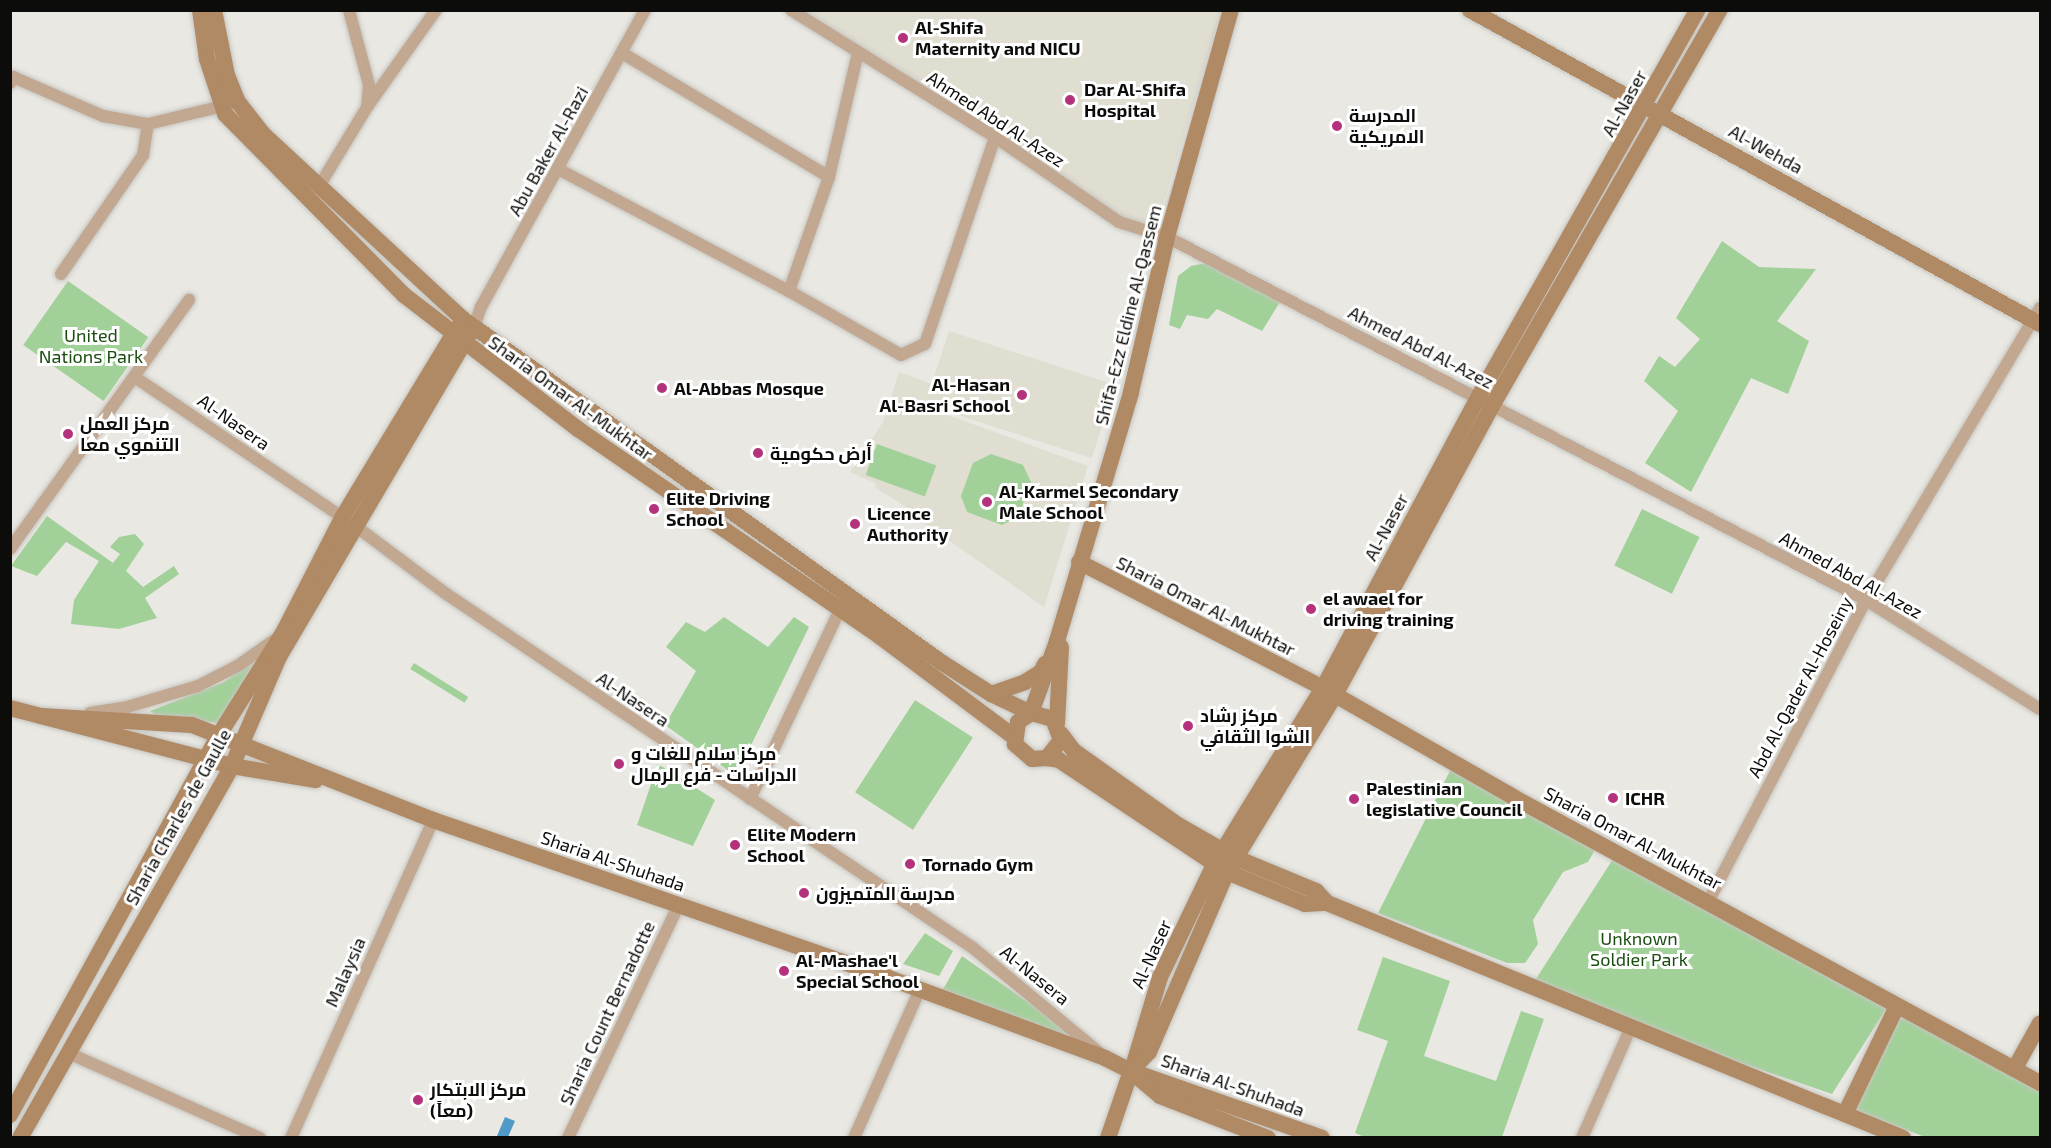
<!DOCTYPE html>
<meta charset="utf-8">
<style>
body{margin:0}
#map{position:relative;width:2051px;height:1148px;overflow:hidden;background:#e9e8e3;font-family:"Exo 2",Cairo,sans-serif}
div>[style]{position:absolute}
.built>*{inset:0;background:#e0ddd1;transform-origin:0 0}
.green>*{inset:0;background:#a1d199;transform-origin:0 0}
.water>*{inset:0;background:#509ac9}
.roads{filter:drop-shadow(0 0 2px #c6c5c0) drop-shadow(0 0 2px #c6c5c0)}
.street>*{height:12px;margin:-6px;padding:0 6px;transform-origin:6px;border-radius:6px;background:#c3a891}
.secondary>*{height:16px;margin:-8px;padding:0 8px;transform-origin:8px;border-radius:8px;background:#b08965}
.dots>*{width:16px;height:16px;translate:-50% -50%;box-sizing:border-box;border:3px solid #fff;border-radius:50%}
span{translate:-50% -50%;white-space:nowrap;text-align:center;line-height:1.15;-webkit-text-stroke:6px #fff;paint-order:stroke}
.poi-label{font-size:18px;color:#0c0c0a;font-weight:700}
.left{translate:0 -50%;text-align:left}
.right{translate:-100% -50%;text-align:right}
.street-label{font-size:18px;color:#0c0c0a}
.park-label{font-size:18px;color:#194c0f}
.frame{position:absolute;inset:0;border:12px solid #0c0c0a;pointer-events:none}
</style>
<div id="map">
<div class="built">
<i style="clip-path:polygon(801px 11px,1221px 11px,1160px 215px,1150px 222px,1135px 222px,1115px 214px)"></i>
<i style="left:949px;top:331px;width:175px;height:77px;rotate:18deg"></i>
<i style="clip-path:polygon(899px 372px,932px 384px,926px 407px,1088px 466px,1044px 607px,921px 521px,922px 517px,874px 487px,877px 484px,850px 472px,883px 422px)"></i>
</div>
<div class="green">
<i style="clip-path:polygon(1722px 241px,1759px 267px,1816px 269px,1777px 321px,1809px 341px,1788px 394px,1751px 378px,1691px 492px,1645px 463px,1678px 411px,1644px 381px,1659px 356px,1675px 367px,1700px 339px,1676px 318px)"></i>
<i style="clip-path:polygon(1206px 263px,1280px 302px,1262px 331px,1217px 309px,1208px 319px,1187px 315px,1180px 329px,1169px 325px,1178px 276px,1191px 266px)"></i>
<i style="left:68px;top:281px;width:98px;height:78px;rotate:35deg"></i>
<i style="left:877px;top:444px;width:63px;height:33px;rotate:20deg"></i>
<i style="clip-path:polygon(991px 454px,1023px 465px,1031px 482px,1018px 517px,1002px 525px,967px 512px,961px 496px,973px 463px)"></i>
<i style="left:1642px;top:509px;width:64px;height:63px;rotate:26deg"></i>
<i style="clip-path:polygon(47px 516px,113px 563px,120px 554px,110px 547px,119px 537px,135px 534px,144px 544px,126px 571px,143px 587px,174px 566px,179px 574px,145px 598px,157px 618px,119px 629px,71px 624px,74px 600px,99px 561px,66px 542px,37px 576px,11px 566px)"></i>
<i style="clip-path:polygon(724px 617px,768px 647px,794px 617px,809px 627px,736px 776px,665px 725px,696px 671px,666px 647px,686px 622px,705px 632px)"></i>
<i style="clip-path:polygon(256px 658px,257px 667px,222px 723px,161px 718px,150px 711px,224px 682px)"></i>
<i style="left:414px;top:663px;width:64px;height:7px;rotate:32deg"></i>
<i style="left:915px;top:700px;width:69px;height:110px;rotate:33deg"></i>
<i style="clip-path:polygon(658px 764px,715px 800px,693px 846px,637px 825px)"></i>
<i style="clip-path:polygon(1452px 767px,1596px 848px,1588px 862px,1563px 872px,1533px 920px,1538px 944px,1525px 963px,1507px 963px,1378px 913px)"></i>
<i style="clip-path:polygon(1613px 859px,1623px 861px,1886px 1009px,1832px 1094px,1680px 1042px,1534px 982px)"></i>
<i style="clip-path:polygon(925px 933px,953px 951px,939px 976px,903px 964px)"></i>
<i style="clip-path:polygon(962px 956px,1072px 1033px,1073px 1038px,941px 993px)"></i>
<i style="clip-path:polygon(1383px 957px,1450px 981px,1424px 1056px,1496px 1081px,1521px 1011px,1544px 1019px,1502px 1137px,1367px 1138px,1355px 1133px,1388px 1041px,1357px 1030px)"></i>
<i style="clip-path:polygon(1901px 1014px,2040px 1090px,2040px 1137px,1925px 1137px,1854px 1110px)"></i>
</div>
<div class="water">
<i style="clip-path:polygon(505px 1117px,515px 1121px,508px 1137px,501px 1137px,497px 1136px)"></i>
</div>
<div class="roads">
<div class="street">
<i style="left:349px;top:10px;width:78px;rotate:75.1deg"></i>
<i style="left:369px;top:85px;width:21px;rotate:95deg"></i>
<i style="left:791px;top:10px;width:240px;rotate:31.9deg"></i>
<i style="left:995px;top:137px;width:150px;rotate:34.4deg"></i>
<i style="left:1119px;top:222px;width:50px;rotate:17.4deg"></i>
<i style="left:1167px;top:237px;width:788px;rotate:27.44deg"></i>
<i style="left:1866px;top:600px;width:205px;rotate:32.1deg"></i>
<i style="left:622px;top:53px;width:241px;rotate:30.9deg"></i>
<i style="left:829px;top:177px;width:121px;rotate:109.3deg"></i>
<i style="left:789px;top:291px;width:129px;rotate:29.7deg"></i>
<i style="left:901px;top:355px;width:26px;rotate:-25deg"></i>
<i style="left:925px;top:344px;width:219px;rotate:-71.3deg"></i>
<i style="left:10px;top:83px;width:7px;rotate:-63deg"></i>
<i style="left:13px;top:77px;width:98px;rotate:23.4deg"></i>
<i style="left:103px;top:116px;width:46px;rotate:10.1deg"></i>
<i style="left:148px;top:124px;width:85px;rotate:-13.5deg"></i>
<i style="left:560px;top:170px;width:259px;rotate:27.9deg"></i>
<i style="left:829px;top:177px;width:128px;rotate:-76.9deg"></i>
<i style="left:318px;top:188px;width:95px;rotate:-58.8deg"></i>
<i style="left:367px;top:107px;width:119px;rotate:-54.6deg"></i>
<i style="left:61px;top:274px;width:145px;rotate:-55.4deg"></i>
<i style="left:143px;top:155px;width:31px;rotate:-81deg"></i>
<i style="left:474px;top:327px;width:21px;rotate:-71deg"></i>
<i style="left:481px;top:307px;width:339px;rotate:-61.1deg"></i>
<i style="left:136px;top:378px;width:268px;rotate:34deg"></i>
<i style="left:358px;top:528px;width:109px;rotate:36.8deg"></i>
<i style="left:445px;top:593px;width:636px;rotate:33.91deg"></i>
<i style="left:973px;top:948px;width:165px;rotate:39.6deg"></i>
<i style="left:10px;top:549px;width:307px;rotate:-54.3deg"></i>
<i style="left:90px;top:713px;width:37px;rotate:-9deg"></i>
<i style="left:127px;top:707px;width:74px;rotate:-16.5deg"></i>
<i style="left:198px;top:686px;width:46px;rotate:-27.1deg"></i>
<i style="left:239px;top:665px;width:47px;rotate:-35.4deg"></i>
<i style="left:750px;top:799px;width:217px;rotate:-64.6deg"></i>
<i style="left:1709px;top:900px;width:339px;rotate:-62.4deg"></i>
<i style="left:1866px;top:600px;width:340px;rotate:-59.2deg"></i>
<i style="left:68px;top:1053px;width:210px;rotate:23.9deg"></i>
<i style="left:291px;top:1138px;width:348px;rotate:-65.9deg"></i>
<i style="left:568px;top:1138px;width:259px;rotate:-64.6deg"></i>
<i style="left:854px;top:1138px;width:161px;rotate:-66.1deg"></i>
<i style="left:1582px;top:1138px;width:119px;rotate:-66.2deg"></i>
</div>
<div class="secondary">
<i style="left:200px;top:10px;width:49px;rotate:81.9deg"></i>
<i style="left:207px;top:59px;width:58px;rotate:71.9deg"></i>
<i style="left:225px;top:114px;width:255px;rotate:45.3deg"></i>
<i style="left:404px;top:295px;width:220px;rotate:37.6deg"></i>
<i style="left:578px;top:429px;width:365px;rotate:34.5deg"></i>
<i style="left:879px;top:636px;width:169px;rotate:36.8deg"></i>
<i style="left:214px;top:10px;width:66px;rotate:78.7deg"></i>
<i style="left:227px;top:75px;width:29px;rotate:68deg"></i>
<i style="left:238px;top:102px;width:39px;rotate:52deg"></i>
<i style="left:262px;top:133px;width:274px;rotate:42.8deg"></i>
<i style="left:463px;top:319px;width:588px;rotate:35.66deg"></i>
<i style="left:941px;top:662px;width:59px;rotate:32.6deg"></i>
<i style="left:991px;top:694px;width:44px;rotate:25.4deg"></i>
<i style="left:1031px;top:713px;width:23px;rotate:15deg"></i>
<i style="left:1053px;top:719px;width:22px;rotate:69deg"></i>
<i style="left:1061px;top:740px;width:23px;rotate:128deg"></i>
<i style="left:1047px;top:758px;width:15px;rotate:176deg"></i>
<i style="left:1032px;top:759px;width:23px;rotate:-139deg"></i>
<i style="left:1015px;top:744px;width:22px;rotate:-82deg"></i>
<i style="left:1018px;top:722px;width:16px;rotate:-35deg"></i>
<i style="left:1470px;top:10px;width:651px;rotate:28.85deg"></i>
<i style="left:1079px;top:562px;width:275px;rotate:27.3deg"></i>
<i style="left:1323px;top:688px;width:219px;rotate:29.8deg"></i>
<i style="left:1513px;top:797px;width:600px;rotate:28.49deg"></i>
<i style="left:991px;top:694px;width:36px;rotate:-19deg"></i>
<i style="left:1025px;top:682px;width:19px;rotate:-32deg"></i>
<i style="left:1041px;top:672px;width:9px;rotate:-63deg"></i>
<i style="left:10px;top:708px;width:229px;rotate:14.6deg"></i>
<i style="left:232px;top:766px;width:85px;rotate:9.5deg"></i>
<i style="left:1031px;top:713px;width:77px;rotate:-70.1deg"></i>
<i style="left:1057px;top:641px;width:260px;rotate:-73.4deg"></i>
<i style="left:1131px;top:392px;width:159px;rotate:-76.9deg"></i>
<i style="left:1167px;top:237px;width:236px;rotate:-74.3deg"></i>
<i style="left:41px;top:716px;width:151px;rotate:3.4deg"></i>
<i style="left:192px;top:725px;width:259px;rotate:21.5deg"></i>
<i style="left:433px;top:820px;width:479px;rotate:19.1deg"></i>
<i style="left:886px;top:977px;width:233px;rotate:20.3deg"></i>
<i style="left:1105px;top:1058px;width:29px;rotate:27deg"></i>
<i style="left:1131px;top:1071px;width:202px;rotate:19.3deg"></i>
<i style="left:1057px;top:723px;width:76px;rotate:-87deg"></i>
<i style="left:1061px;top:734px;width:21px;rotate:53deg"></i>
<i style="left:1074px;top:751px;width:128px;rotate:35.4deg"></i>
<i style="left:1178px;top:825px;width:67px;rotate:29.6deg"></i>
<i style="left:1236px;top:858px;width:87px;rotate:22.4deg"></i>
<i style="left:1316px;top:891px;width:16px;rotate:47deg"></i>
<i style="left:1047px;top:758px;width:12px;rotate:9deg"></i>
<i style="left:1059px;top:760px;width:202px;rotate:33.7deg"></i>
<i style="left:1227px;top:872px;width:84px;rotate:22.3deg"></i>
<i style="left:1305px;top:904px;width:22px;rotate:-3deg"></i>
<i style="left:1327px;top:903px;width:622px;rotate:22.19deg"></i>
<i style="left:2015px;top:1068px;width:51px;rotate:-60.9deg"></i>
<i style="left:1132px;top:1070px;width:97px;rotate:-73.2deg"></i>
<i style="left:1160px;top:977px;width:124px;rotate:-64.3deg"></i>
<i style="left:1214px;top:865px;width:208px;rotate:-58.4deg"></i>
<i style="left:1323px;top:688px;width:331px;rotate:-61.9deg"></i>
<i style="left:1479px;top:396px;width:443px;rotate:-60.5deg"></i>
<i style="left:1134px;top:1074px;width:34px;rotate:40deg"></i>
<i style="left:1160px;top:1096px;width:116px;rotate:21.3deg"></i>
<i style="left:1845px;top:1114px;width:120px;rotate:-64.3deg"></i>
<i style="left:10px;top:1115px;width:434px;rotate:-61.2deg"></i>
<i style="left:219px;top:735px;width:120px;rotate:-57.9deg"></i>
<i style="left:283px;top:633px;width:129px;rotate:-62.8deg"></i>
<i style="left:342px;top:518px;width:222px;rotate:-58.8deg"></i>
<i style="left:20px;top:1138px;width:428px;rotate:-60.3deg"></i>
<i style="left:232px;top:766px;width:119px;rotate:-66.7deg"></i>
<i style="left:279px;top:657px;width:374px;rotate:-59.5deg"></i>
<i style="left:1108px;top:1138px;width:71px;rotate:-71.1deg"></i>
<i style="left:1131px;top:1071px;width:26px;rotate:-47deg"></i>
<i style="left:1149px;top:1052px;width:196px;rotate:-66.6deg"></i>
<i style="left:1227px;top:872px;width:207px;rotate:-58.6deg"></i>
<i style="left:1335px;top:695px;width:331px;rotate:-61.5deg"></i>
<i style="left:1493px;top:404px;width:455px;rotate:-60.1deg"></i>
</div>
</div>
<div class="dots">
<i style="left:903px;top:38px;background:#b4327c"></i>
<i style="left:1070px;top:100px;background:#b4327c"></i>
<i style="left:1337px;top:126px;background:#b4327c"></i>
<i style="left:662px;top:388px;background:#b4327c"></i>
<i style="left:1022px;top:395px;background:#b4327c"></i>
<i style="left:68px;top:434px;background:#b4327c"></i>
<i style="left:758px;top:453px;background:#b4327c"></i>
<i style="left:987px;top:502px;background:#b4327c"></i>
<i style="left:654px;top:509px;background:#b4327c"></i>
<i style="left:855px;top:524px;background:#b4327c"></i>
<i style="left:1311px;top:609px;background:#b4327c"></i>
<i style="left:1188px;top:726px;background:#b4327c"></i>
<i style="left:619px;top:764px;background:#b4327c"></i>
<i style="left:1613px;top:798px;background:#b4327c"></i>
<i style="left:1354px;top:799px;background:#b4327c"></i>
<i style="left:735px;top:845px;background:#b4327c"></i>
<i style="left:910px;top:864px;background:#b4327c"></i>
<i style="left:804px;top:893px;background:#b4327c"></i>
<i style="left:784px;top:971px;background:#b4327c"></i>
<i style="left:418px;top:1100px;background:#b4327c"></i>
</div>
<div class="poi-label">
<span class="left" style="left:915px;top:38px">Al-Shifa<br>Maternity and NICU</span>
<span class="left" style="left:1084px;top:100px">Dar Al-Shifa<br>Hospital</span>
<span class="left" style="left:1349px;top:126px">المدرسة<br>الامريكية</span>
<span class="right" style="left:1010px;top:395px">Al-Hasan<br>Al-Basri School</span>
<span class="left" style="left:674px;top:388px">Al-Abbas Mosque</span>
<span class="left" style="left:80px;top:434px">مركز العمل<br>التنموي معا</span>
<span class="left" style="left:770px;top:453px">أرض حكومية</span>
<span class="left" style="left:999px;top:502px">Al-Karmel Secondary<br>Male School</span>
<span class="left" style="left:666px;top:509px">Elite Driving<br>School</span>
<span class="left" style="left:867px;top:524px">Licence<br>Authority</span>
<span class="left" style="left:1323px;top:609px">el awael for<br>driving training</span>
<span class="left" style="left:1200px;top:726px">مركز رشاد<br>الشوا الثقافي</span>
<span class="left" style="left:631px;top:764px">مركز سلام للغات و<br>الدراسات - فرع الرمال</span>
<span class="left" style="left:1366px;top:799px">Palestinian<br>legislative Council</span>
<span class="left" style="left:1625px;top:798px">ICHR</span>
<span class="left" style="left:747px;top:845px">Elite Modern<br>School</span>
<span class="left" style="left:922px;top:864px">Tornado Gym</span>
<span class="left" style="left:816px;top:893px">مدرسة المتميزون</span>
<span class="left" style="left:796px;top:971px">Al-Mashae'l<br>Special School</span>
<span class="left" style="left:430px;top:1100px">مركز الابتكار<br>(معاً)</span>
</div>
<div class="street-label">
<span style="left:1624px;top:103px;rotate:-61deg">Al-Naser</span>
<span style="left:996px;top:119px;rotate:33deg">Ahmed Abd Al-Azez</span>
<span style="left:1766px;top:149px;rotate:29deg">Al-Wehda</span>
<span style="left:548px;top:151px;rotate:-61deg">Abu Baker Al-Razi</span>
<span style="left:1128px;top:315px;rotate:-76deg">Shifa-Ezz Eldine Al-Qassem</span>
<span style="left:1421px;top:347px;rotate:27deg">Ahmed Abd Al-Azez</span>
<span style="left:571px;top:398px;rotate:36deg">Sharia Omar Al-Mukhtar</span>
<span style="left:234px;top:422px;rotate:35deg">Al-Nasera</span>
<span style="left:1386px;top:527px;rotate:-62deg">Al-Naser</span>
<span style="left:1851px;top:575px;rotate:29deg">Ahmed Abd Al-Azez</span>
<span style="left:1206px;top:606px;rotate:27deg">Sharia Omar Al-Mukhtar</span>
<span style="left:1800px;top:687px;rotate:-62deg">Abd Al-Qader Al-Hoseiny</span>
<span style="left:633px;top:699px;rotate:34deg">Al-Nasera</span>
<span style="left:178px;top:817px;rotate:-61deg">Sharia Charles de Gaulle</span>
<span style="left:1633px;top:838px;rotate:28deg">Sharia Omar Al-Mukhtar</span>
<span style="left:613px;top:861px;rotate:19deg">Sharia Al-Shuhada</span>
<span style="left:1151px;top:954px;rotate:-66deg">Al-Naser</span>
<span style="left:345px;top:972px;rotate:-66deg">Malaysia</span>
<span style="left:1035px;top:975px;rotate:39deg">Al-Nasera</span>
<span style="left:607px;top:1013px;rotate:-65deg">Sharia Count Bernadotte</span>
<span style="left:1233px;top:1085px;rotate:20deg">Sharia Al-Shuhada</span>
</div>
<div class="park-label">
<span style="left:91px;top:346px">United<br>Nations Park</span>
<span style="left:1639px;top:949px">Unknown<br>Soldier Park</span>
</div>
<div class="frame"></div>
</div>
